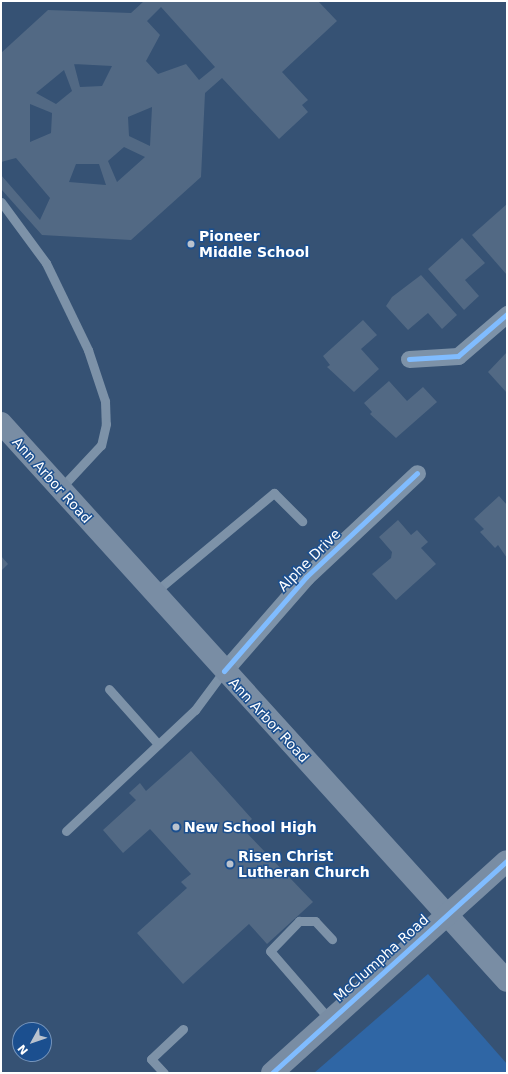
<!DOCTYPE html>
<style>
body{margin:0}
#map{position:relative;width:508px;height:1074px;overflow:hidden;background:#365274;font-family:"DejaVu Sans",sans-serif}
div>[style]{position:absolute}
.green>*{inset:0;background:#2f66a5}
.building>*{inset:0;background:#526984}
.lane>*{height:9px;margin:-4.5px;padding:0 4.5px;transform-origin:4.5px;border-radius:4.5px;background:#7d92a8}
.street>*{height:17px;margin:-8.5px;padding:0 8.5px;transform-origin:8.5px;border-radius:8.5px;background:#7d92a8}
.secondary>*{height:22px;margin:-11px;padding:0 11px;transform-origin:11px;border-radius:11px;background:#798da4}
.cycleway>*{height:5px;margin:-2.5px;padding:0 2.5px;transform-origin:2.5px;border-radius:2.5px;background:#80bcff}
.dots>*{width:11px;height:11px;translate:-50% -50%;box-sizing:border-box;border:2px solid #1b4f8f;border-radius:50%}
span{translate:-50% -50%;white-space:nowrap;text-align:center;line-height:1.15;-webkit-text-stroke:3px #1b4f8f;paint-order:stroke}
.poi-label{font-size:14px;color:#fff;font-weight:700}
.left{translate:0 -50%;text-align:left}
.street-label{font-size:14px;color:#fff}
.frame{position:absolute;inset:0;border:2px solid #fff;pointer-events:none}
.north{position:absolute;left:12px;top:1022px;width:40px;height:40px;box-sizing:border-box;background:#1b4f8f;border:1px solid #7695bc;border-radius:50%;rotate:230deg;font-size:11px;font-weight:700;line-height:16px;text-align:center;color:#fff}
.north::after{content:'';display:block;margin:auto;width:14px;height:18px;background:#b9c2ce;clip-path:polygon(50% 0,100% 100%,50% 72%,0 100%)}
</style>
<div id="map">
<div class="green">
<i style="clip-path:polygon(428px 974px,507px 1064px,507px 1073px,314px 1073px)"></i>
</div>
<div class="building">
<i style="clip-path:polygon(evenodd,144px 1px,318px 1px,337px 21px,282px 72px,308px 100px,302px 105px,308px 112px,279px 139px,222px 78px,205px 93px,201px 177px,131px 240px,42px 235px,1px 189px,1px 175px,40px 220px,50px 198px,16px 158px,1px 162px,1px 53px,48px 10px,131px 13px,144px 1px,161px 7px,215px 67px,199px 80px,186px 64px,158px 74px,146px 61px,160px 35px,147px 21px,161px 7px,144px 1px,74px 64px,112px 66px,102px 86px,80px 87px,74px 64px,144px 1px,64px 70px,72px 91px,56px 104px,36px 93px,64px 70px,144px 1px,30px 104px,52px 113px,51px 133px,30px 142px,30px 104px,144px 1px,152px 107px,150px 146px,129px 136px,128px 117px,152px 107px,144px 1px,124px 147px,145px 157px,117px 182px,108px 161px,124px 147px,144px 1px,76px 164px,99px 164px,106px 185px,69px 182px,76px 164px)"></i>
<i style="clip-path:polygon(507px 204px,507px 275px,472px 235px)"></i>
<i style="clip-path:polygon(462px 238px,485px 263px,465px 280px,479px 296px,464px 310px,428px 269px)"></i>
<i style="clip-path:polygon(421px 275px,457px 315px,442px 329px,428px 313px,408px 330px,386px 306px,392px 297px)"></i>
<i style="clip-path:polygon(363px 320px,377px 335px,361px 349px,379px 369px,354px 392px,327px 367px,330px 365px,323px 356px)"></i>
<i style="clip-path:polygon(507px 352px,507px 393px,488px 372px)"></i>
<i style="clip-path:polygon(389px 381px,407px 401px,423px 387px,437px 402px,396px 438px,370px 414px,372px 412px,364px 403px)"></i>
<i style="clip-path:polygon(499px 496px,507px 505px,507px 558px,498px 545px,495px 548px,480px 532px,484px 529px,474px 519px)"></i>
<i style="clip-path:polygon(398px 520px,411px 535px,417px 530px,428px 542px,421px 548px,436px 564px,396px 600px,372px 574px,391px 558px,392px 552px,379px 537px)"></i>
<i style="clip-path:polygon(1px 556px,8px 564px,1px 571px)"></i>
<i style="clip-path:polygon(191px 751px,252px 819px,242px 828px,313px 902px,267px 944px,249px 924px,183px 984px,137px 933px,187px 888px,181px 882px,191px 874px,150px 829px,123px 853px,103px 830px,136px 800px,129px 793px,140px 783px,146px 791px)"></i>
</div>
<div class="lane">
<i style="left:1px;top:202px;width:76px;rotate:53.6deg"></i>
<i style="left:46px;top:263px;width:97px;rotate:64.2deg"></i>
<i style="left:88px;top:350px;width:54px;rotate:71.6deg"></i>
<i style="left:105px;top:401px;width:23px;rotate:88deg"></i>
<i style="left:106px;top:424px;width:22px;rotate:103deg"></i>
<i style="left:101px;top:445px;width:60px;rotate:133deg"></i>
<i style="left:155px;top:592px;width:155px;rotate:-39.8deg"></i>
<i style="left:274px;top:493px;width:40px;rotate:45deg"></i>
<i style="left:109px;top:689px;width:74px;rotate:48.3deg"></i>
<i style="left:66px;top:831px;width:177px;rotate:-43.2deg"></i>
<i style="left:195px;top:710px;width:49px;rotate:-53.4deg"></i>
<i style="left:330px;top:1020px;width:91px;rotate:-131deg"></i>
<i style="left:270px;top:951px;width:42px;rotate:-46deg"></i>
<i style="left:299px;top:921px;width:16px"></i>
<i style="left:315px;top:921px;width:25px;rotate:47deg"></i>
<i style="left:164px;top:1073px;width:19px;rotate:-133deg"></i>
<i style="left:151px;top:1059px;width:44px;rotate:-43.2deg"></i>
</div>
<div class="street">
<i style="left:409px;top:359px;width:49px;rotate:-3.5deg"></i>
<i style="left:458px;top:356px;width:65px;rotate:-40.6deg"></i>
<i style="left:224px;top:671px;width:125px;rotate:-48.9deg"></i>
<i style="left:306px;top:577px;width:152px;rotate:-43.1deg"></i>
</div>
<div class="secondary">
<i style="left:1px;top:423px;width:753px;rotate:47.8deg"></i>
<i style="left:272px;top:1073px;width:316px;rotate:-42.1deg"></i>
</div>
<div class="cycleway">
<i style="left:409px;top:359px;width:49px;rotate:-3.5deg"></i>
<i style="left:458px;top:356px;width:65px;rotate:-40.6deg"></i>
<i style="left:224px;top:671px;width:125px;rotate:-48.9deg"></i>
<i style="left:306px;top:577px;width:152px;rotate:-43.1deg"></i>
<i style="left:272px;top:1073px;width:316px;rotate:-42.1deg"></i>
</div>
<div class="dots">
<i style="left:191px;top:244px;background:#b9c2ce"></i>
<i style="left:176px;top:827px;background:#b9c2ce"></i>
<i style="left:230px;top:864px;background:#b9c2ce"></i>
</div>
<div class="poi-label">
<span class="left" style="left:199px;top:244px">Pioneer<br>Middle School</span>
<span class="left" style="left:184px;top:827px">New School High</span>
<span class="left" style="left:238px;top:864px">Risen Christ<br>Lutheran Church</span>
</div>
<div class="street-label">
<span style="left:52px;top:480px;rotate:48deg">Ann Arbor Road</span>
<span style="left:309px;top:560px;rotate:-45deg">Alphe Drive</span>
<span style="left:269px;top:720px;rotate:47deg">Ann Arbor Road</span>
<span style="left:381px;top:958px;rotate:-42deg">McClumpha Road</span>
</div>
<div class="frame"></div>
<div class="north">N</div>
</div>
